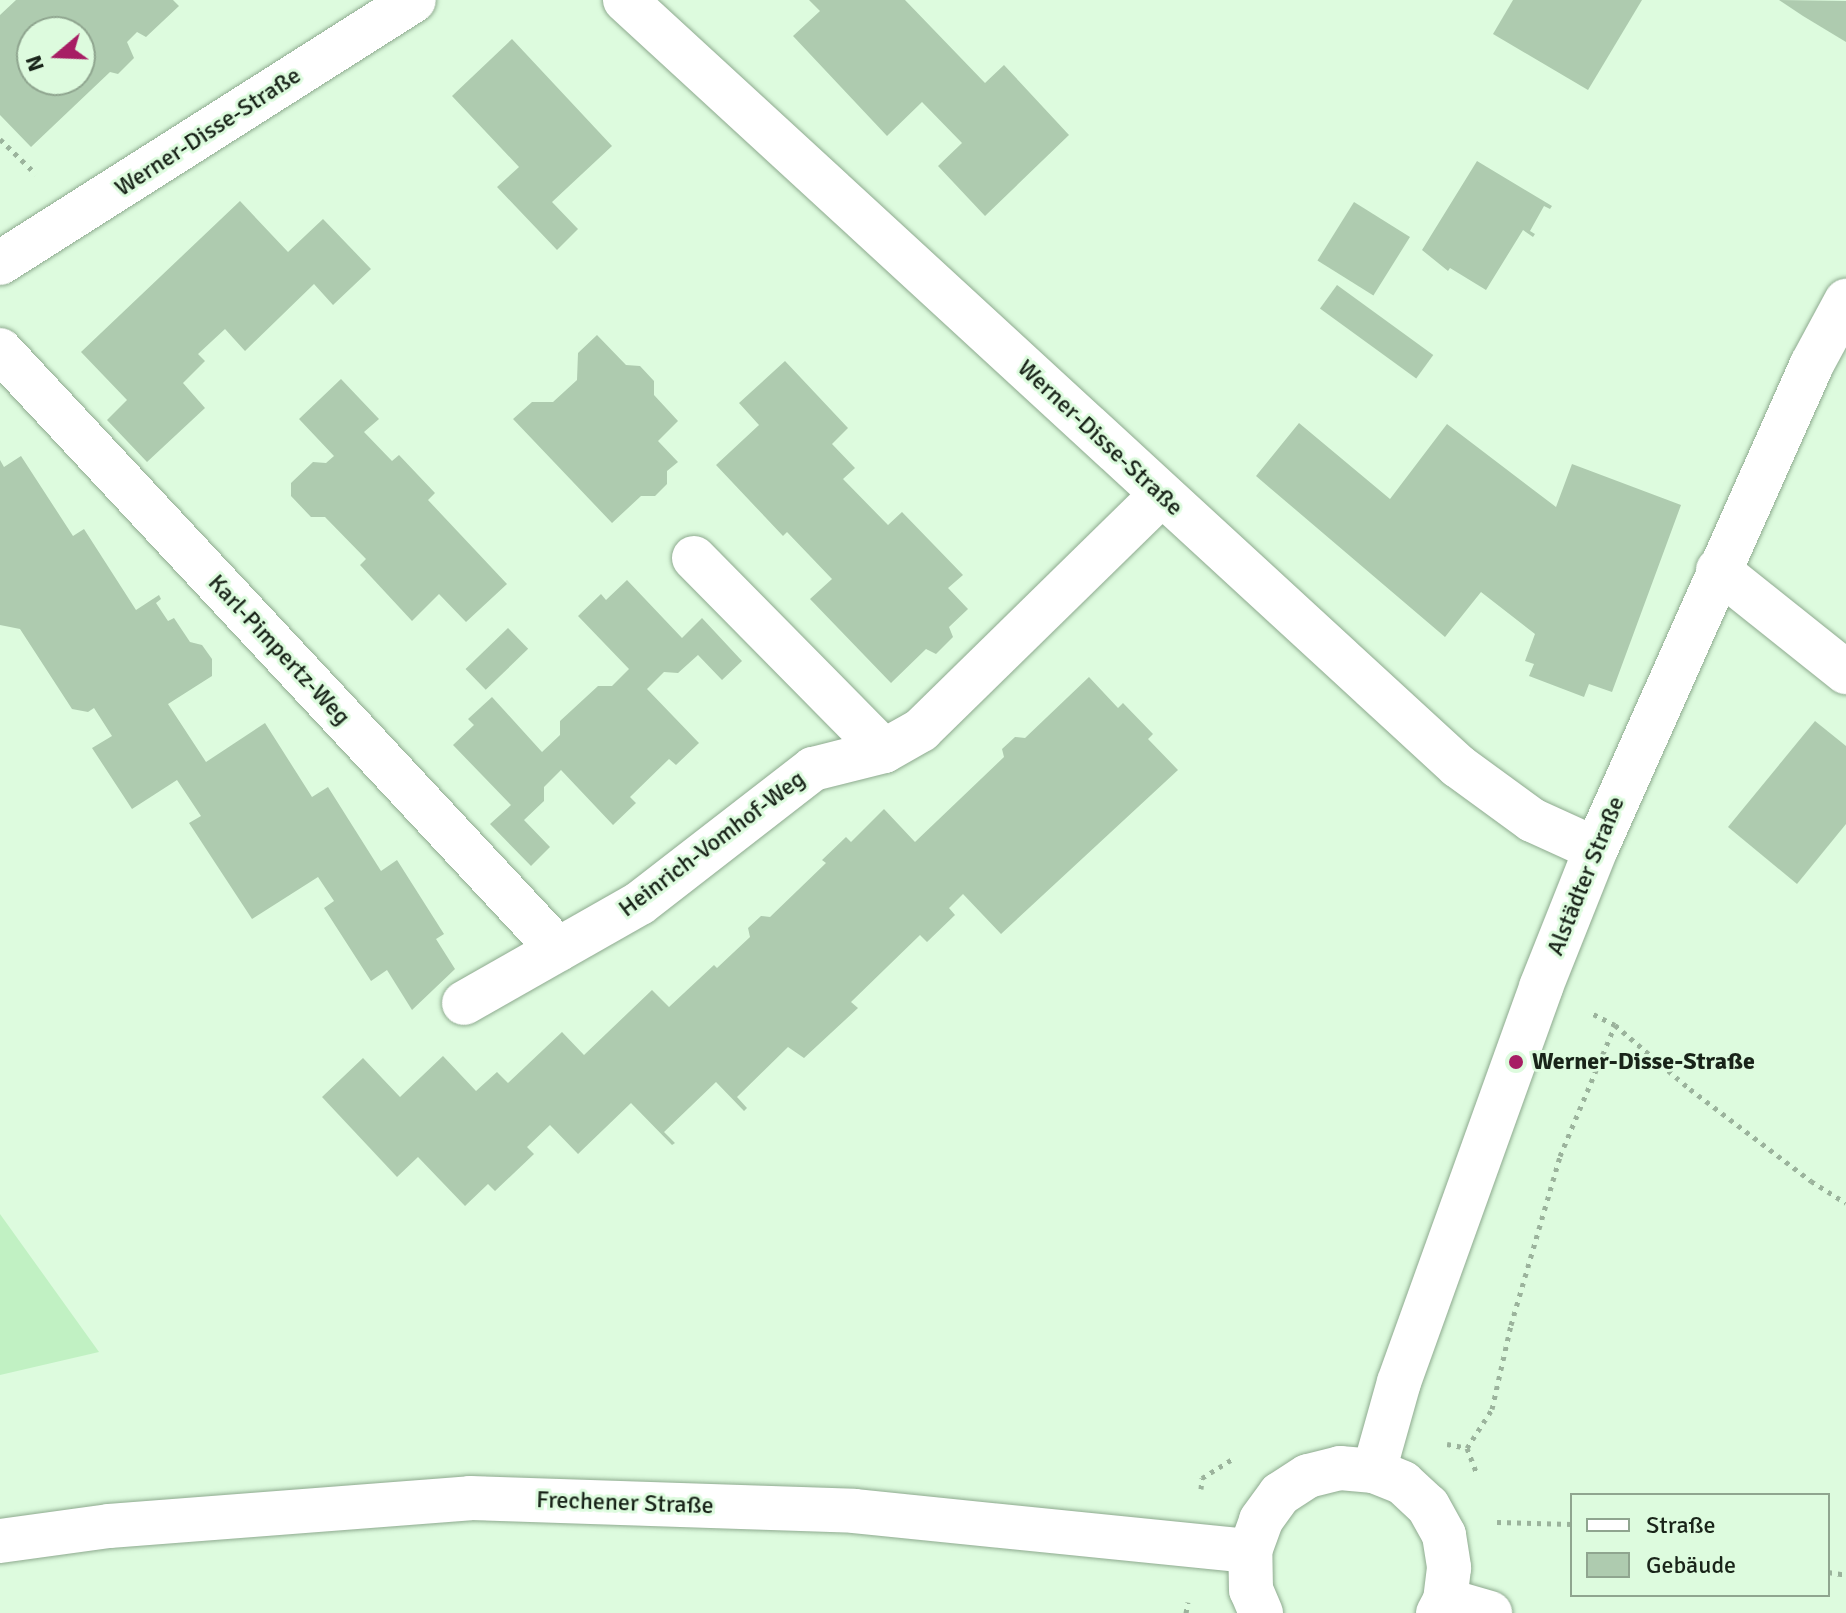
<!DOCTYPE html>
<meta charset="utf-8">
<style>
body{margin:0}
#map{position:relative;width:1846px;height:1613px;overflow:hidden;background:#ddfbde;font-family:Signika,sans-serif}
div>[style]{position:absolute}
.green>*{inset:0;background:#c1f1c3}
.building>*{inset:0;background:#aecbaf;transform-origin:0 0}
.path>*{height:5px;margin-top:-2.5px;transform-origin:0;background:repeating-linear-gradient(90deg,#9bb39c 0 4px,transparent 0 10px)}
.roads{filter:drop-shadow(0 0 2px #8eaa8f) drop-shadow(0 0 2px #8eaa8f)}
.minor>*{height:44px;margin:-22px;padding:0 22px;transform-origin:22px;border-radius:22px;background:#fff}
.tertiary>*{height:44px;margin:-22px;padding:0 22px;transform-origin:22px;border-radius:22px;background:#fff}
.secondary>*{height:44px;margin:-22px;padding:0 22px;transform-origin:22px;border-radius:22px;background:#fff}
.dots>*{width:22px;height:22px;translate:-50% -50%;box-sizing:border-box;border:4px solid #ddfbde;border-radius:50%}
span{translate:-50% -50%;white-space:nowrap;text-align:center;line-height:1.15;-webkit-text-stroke:6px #ddfbde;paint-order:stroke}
.street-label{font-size:24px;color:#192419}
.poi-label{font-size:24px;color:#192419;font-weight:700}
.left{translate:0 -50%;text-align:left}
.legend{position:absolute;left:1570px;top:1493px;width:260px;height:104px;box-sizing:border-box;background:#ddfbde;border:2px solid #8fa58f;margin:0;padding:10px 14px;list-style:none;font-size:24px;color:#192419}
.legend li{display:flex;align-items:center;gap:16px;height:40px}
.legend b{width:40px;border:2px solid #8fa58f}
.north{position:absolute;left:16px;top:16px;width:80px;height:80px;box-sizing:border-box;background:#ddfbde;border:2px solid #8fa58f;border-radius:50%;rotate:251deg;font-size:22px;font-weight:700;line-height:32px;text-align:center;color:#192419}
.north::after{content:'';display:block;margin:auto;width:28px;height:36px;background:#a71e64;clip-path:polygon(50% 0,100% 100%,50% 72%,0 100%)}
</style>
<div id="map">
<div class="green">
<i style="clip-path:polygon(0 1214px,99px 1352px,0 1375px)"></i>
</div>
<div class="building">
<i style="clip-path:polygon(evenodd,16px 0,173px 0,179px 6px,146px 37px,137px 32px,127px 42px,134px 58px,118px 74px,110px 72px,31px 147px,0 115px,0 15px,16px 0,32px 32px,80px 32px,80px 80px,32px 80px,32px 32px)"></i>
<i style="clip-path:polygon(809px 0,905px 0,985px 83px,1004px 65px,1069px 135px,985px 216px,938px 166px,962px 143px,922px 102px,887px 136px,793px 36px,820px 11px)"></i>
<i style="clip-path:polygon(1513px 0,1642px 0,1588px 90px,1493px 34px)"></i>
<i style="clip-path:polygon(1779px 0,1846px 1px,1846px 42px,1803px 16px)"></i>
<i style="clip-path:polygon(512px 39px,612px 146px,552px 202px,578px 229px,557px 250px,497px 187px,519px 167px,452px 96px)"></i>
<i style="clip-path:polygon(1477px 161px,1552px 206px,1550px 209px,1544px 206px,1530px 231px,1535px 234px,1533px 237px,1523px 230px,1486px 290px,1450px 268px,1448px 271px,1422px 250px)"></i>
<i style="clip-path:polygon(240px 201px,288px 252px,323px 219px,371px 269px,333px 305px,314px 284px,245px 351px,225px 329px,198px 354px,205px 361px,183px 383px,205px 408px,147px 462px,107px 420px,127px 400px,81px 352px)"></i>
<i style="left:1354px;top:202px;width:66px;height:69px;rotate:32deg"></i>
<i style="left:1337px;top:285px;width:119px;height:29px;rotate:36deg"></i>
<i style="clip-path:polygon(597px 335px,626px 365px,640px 366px,654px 381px,654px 395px,678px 421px,658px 441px,678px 462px,667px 471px,667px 484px,655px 496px,641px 496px,612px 523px,513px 419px,532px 402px,553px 402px,577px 380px,578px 353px)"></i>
<i style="clip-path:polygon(785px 361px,848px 428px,832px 444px,855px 468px,843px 479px,888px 525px,902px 512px,963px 575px,948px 588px,968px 609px,949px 627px,953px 637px,936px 654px,926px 649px,891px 683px,810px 599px,832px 579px,787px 532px,783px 536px,716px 465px,759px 425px,739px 403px)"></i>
<i style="clip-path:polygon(341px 379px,379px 419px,364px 432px,392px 461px,399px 455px,435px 493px,428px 500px,507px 584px,466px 622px,439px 594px,412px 621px,360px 565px,366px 559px,325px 517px,311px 517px,291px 496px,291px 483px,313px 462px,326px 463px,334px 456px,299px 419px)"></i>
<i style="clip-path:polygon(1299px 423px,1390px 499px,1447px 424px,1556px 507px,1572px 464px,1681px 505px,1612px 692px,1589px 684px,1584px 697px,1529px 676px,1534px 664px,1525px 661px,1535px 634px,1481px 592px,1445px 637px,1256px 476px)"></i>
<i style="clip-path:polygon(21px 456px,73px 536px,84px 529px,136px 610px,159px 595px,161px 599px,156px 603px,168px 621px,174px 618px,190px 642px,202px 645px,212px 659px,212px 676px,168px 704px,206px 762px,265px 723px,312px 797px,328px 787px,381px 871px,397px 860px,444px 934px,436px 939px,455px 969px,412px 1010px,387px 970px,371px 981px,324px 908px,334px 901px,318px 877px,252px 919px,189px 823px,201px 816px,177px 780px,132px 809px,92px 748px,112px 736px,94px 708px,88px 712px,72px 709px,20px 629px,0 625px,0 460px,4px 467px)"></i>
<i style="clip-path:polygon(627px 580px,682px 638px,702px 618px,742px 661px,722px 680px,698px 655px,678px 673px,664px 672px,647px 689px,699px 743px,676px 765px,669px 759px,630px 797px,636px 803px,613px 825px,561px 770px,544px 787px,544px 801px,524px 820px,550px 847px,531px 866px,490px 824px,511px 805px,453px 745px,474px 725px,468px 719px,492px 697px,542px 752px,560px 735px,560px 721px,598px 686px,612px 686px,629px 669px,578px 616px,601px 594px,606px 600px)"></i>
<i style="left:508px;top:628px;width:29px;height:59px;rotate:46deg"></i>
<i style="clip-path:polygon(1089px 677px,1118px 708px,1123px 703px,1153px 734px,1148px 739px,1178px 770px,1001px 934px,963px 894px,949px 908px,955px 915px,927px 942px,920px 935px,851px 1002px,858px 1008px,804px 1058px,788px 1047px,737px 1097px,747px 1108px,744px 1111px,716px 1082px,664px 1132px,675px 1143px,672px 1145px,631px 1103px,578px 1154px,550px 1125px,527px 1147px,534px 1154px,495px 1191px,488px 1184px,465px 1206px,418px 1157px,397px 1177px,322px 1097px,363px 1058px,400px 1097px,443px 1056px,476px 1091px,497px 1072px,508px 1083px,562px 1032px,584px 1055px,652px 990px,669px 1007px,714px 965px,717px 968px,750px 937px,748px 928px,761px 916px,770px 917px,826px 863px,822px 860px,846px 837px,851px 842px,884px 809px,915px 842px,1004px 757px,1002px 749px,1015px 737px,1025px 738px)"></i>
<i style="clip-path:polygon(1815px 721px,1846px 746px,1846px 824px,1797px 884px,1728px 827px)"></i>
</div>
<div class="path">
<i style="left:0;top:139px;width:50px;rotate:44.2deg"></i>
<i style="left:1615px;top:1025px;width:99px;rotate:40.5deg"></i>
<i style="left:1690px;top:1089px;width:152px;rotate:37.2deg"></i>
<i style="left:1811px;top:1181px;width:41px;rotate:32.2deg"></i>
<i style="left:1447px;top:1444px;width:20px;rotate:11deg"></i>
<i style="left:1467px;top:1448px;width:25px;rotate:69deg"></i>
<i style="left:1467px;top:1448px;width:46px;rotate:-57.3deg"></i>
<i style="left:1492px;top:1409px;width:86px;rotate:-77.3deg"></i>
<i style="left:1511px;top:1325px;width:176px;rotate:-73.8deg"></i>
<i style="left:1560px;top:1156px;width:142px;rotate:-67.2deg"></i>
<i style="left:1615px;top:1025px;width:25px;rotate:-153deg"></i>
<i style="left:1201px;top:1489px;width:11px;rotate:-85deg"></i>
<i style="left:1202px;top:1478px;width:39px;rotate:-32deg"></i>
<i style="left:1497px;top:1522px;width:75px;rotate:1.5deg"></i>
<i style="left:1828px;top:1572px;width:18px;rotate:9deg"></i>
<i style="left:1186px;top:1613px;width:11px;rotate:-80deg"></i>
</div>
<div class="roads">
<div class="minor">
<i style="left:625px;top:0;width:1132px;rotate:42.6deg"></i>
<i style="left:1458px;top:766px;width:92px;rotate:36.1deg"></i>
<i style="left:1532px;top:820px;width:70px;rotate:24.4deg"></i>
<i style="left:0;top:263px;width:490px;rotate:-32.4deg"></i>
<i style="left:0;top:350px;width:819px;rotate:47.03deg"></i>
<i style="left:694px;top:558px;width:271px;rotate:45.4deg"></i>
<i style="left:1718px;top:570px;width:164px;rotate:38.6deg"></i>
<i style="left:464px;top:1003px;width:202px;rotate:-29.6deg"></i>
<i style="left:640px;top:903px;width:219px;rotate:-37.8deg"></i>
<i style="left:813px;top:769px;width:73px;rotate:-14.2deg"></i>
<i style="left:884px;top:751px;width:43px;rotate:-29.6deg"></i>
<i style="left:921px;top:730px;width:336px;rotate:-44.4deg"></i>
</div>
<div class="tertiary">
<i style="left:1374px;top:1471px;width:92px;rotate:-74.3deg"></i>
<i style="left:1399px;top:1382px;width:420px;rotate:-70.2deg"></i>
<i style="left:1541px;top:987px;width:149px;rotate:-68.3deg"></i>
<i style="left:1596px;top:849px;width:531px;rotate:-65.99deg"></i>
<i style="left:1812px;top:364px;width:72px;rotate:-61.6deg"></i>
</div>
<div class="secondary">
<i style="left:0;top:1541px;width:110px;rotate:-7.8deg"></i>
<i style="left:109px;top:1526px;width:362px;rotate:-4.4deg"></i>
<i style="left:470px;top:1498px;width:384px;rotate:1.9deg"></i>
<i style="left:854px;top:1511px;width:398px;rotate:5.8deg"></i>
<i style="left:1445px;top:1600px;width:47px;rotate:16.1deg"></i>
<i style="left:1261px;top:1613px;width:25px;rotate:-113deg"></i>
<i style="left:1251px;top:1590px;width:39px;rotate:-91deg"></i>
<i style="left:1250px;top:1551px;width:33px;rotate:-70deg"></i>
<i style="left:1261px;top:1520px;width:32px;rotate:-54deg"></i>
<i style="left:1280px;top:1494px;width:33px;rotate:-33deg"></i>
<i style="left:1308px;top:1476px;width:33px;rotate:-14deg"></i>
<i style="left:1340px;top:1468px;width:34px;rotate:5deg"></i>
<i style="left:1374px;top:1471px;width:31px;rotate:22deg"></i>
<i style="left:1403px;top:1483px;width:34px;rotate:43deg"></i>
<i style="left:1428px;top:1506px;width:33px;rotate:61deg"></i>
<i style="left:1444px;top:1535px;width:33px;rotate:81deg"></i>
<i style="left:1449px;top:1568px;width:32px;rotate:97deg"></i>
<i style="left:1445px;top:1600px;width:15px;rotate:118deg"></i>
</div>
</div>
<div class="dots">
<i style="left:1516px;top:1062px;background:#a71e64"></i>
</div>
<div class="street-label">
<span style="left:208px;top:132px;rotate:-33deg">Werner-Disse-Straße</span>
<span style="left:1100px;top:438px;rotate:43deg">Werner-Disse-Straße</span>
<span style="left:279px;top:650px;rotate:47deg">Karl-Pimpertz-Weg</span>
<span style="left:712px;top:844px;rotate:-37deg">Heinrich-Vomhof-Weg</span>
<span style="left:1586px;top:876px;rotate:-68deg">Alstädter Straße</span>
<span style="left:625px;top:1503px;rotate:2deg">Frechener Straße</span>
</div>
<div class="poi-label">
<span class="left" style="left:1532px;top:1062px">Werner-Disse-Straße</span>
</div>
<ul class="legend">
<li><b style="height:10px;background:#fff"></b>Straße</li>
<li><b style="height:22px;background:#aecbaf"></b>Gebäude</li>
</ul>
<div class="north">N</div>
</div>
